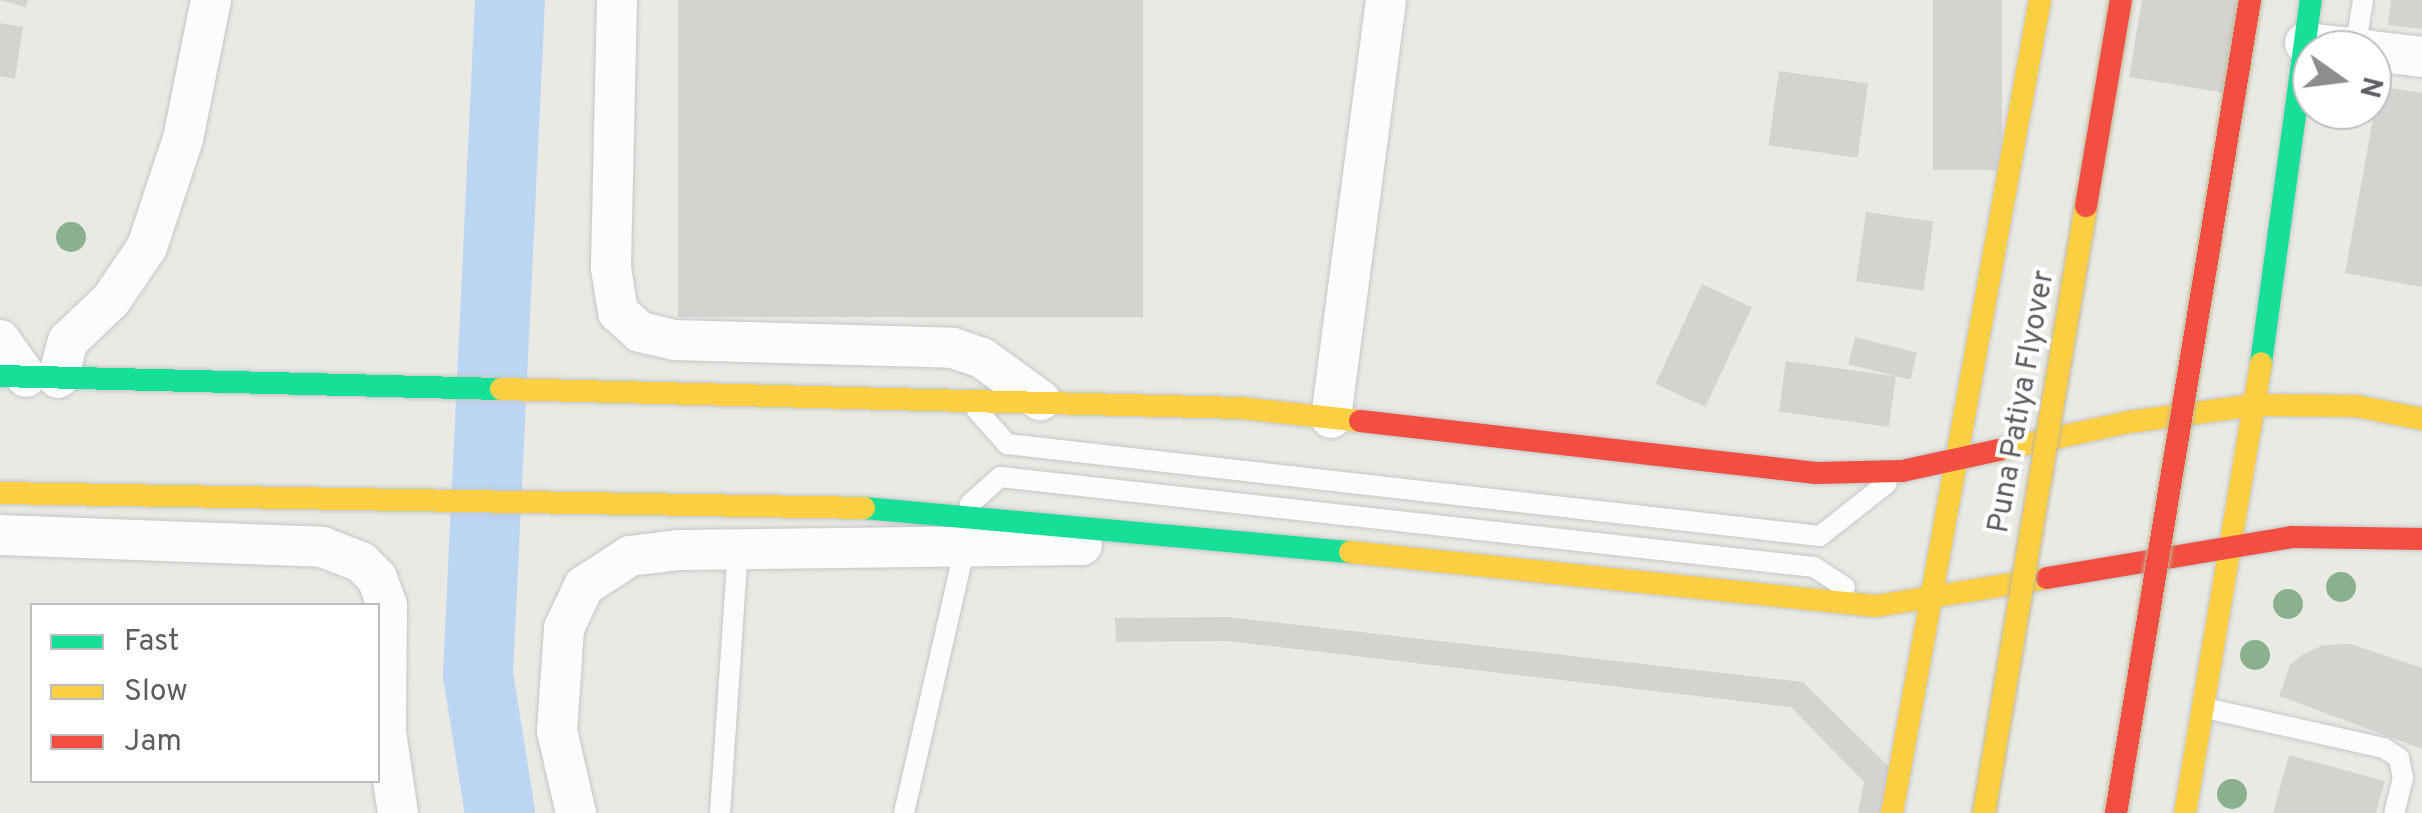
<!DOCTYPE html>
<style>
body{margin:0}
#map{position:relative;width:2422px;height:813px;overflow:hidden;background:#eaeae5;font-family:Overpass,sans-serif}
div>[style]{position:absolute}
.river>*{height:70px;margin:-35px;padding:0 35px;transform-origin:35px;border-radius:35px;background:#bbd5f2}
.building>*{inset:0;background:#d4d3d0;transform-origin:0 0}
.roads{filter:drop-shadow(0 0 2px #c6c6c6) drop-shadow(0 0 2px #c6c6c6)}
.lane>*{height:20px;margin:-10px;padding:0 10px;transform-origin:10px;border-radius:10px;background:#fcfcfb}
.street>*{height:40px;margin:-20px;padding:0 20px;transform-origin:20px;border-radius:20px;background:#fcfcfb}
.fast>*{height:22px;margin:-11px;padding:0 11px;transform-origin:11px;border-radius:11px;background:#16e098}
.slow>*{height:22px;margin:-11px;padding:0 11px;transform-origin:11px;border-radius:11px;background:#ffcf43}
.jam>*{height:22px;margin:-11px;padding:0 11px;transform-origin:11px;border-radius:11px;background:#f24e42}
.bridges{filter:drop-shadow(0 0 2px #bfb695) drop-shadow(0 0 2px #bfb695)}
.slow-bridge>*{height:22px;margin:-11px;padding:0 11px;transform-origin:11px;border-radius:11px;background:#ffcf43}
.jam-bridge>*{height:22px;margin:-11px;padding:0 11px;transform-origin:11px;border-radius:11px;background:#f24e42}
.trees>*{width:30px;height:30px;margin:-15px;border-radius:50%;background:#8ab08e}
span{translate:-50% -50%;white-space:nowrap;text-align:center;line-height:1.15;-webkit-text-stroke:8px #fff;paint-order:stroke}
.street-label{font-size:30px;color:#5b5d62}
.legend{position:absolute;left:30px;top:603px;width:350px;height:180px;box-sizing:border-box;background:#fff;border:2px solid #bdbec0;margin:0;padding:12px 18px;list-style:none;font-size:30px;color:#5b5d62}
.legend li{display:flex;align-items:center;gap:20px;height:50px}
.legend b{width:50px;border:2px solid #bdbec0}
.north{position:absolute;left:2292px;top:30px;width:100px;height:100px;box-sizing:border-box;background:#fff;border:2px solid #bdbec0;border-radius:50%;rotate:104deg;font-size:28px;font-weight:700;line-height:40px;text-align:center;color:#5b5d62}
.north::after{content:'';display:block;margin:auto;width:35px;height:45px;background:#8d8e90;clip-path:polygon(50% 0,100% 100%,50% 72%,0 100%)}
</style>
<div id="map">
<div class="river">
<i style="left:500px;top:813px;width:141px;rotate:-99deg"></i>
<i style="left:478px;top:674px;width:675px;rotate:-87.28deg"></i>
</div>
<div class="building">
<i style="clip-path:polygon(0 0,28px 0,26px 7px)"></i>
<i style="left:678px;top:0;width:465px;height:317px"></i>
<i style="left:1933px;top:0;width:69px;height:170px"></i>
<i style="clip-path:polygon(2142px 0,2246px 0,2230px 94px,2129px 77px)"></i>
<i style="clip-path:polygon(2391px 0,2422px 0,2422px 29px,2388px 25px)"></i>
<i style="clip-path:polygon(0 23px,23px 27px,15px 79px,0 76px)"></i>
<i style="left:1779px;top:71px;width:90px;height:75px;rotate:8deg"></i>
<i style="clip-path:polygon(2379px 86px,2422px 93px,2422px 287px,2345px 273px)"></i>
<i style="left:1866px;top:212px;width:68px;height:70px;rotate:8deg"></i>
<i style="left:1702px;top:284px;width:55px;height:110px;rotate:25deg"></i>
<i style="left:1855px;top:337px;width:64px;height:28px;rotate:14deg"></i>
<i style="left:1786px;top:361px;width:111px;height:51px;rotate:8deg"></i>
<i style="clip-path:polygon(1228px 617px,1803px 682px,1891px 769px,1883px 813px,1858px 813px,1864px 782px,1791px 707px,1227px 641px,1116px 642px,1115px 618px)"></i>
<i style="clip-path:polygon(2351px 644px,2422px 668px,2422px 749px,2279px 696px,2290px 665px,2302px 655px,2323px 645px)"></i>
<i style="clip-path:polygon(2289px 755px,2385px 781px,2376px 813px,2273px 813px)"></i>
</div>
<div class="roads">
<div class="lane">
<i style="left:2355px;top:49px;width:50px;rotate:-80.7deg"></i>
<i style="left:976px;top:409px;width:47px;rotate:48.5deg"></i>
<i style="left:1007px;top:444px;width:818px;rotate:6.46deg"></i>
<i style="left:1820px;top:536px;width:85px;rotate:-38.3deg"></i>
<i style="left:970px;top:504px;width:40px;rotate:-42deg"></i>
<i style="left:1000px;top:477px;width:819px;rotate:6.31deg"></i>
<i style="left:1814px;top:567px;width:37px;rotate:33deg"></i>
<i style="left:2205px;top:708px;width:183px;rotate:12.6deg"></i>
<i style="left:2384px;top:748px;width:18px;rotate:34deg"></i>
<i style="left:2399px;top:758px;width:20px;rotate:79deg"></i>
<i style="left:2403px;top:778px;width:36px;rotate:104deg"></i>
<i style="left:720px;top:813px;width:264px;rotate:-86.1deg"></i>
<i style="left:904px;top:813px;width:270px;rotate:-77.1deg"></i>
</div>
<div class="street">
<i style="left:617px;top:0;width:268px;rotate:91.3deg"></i>
<i style="left:611px;top:268px;width:45px;rotate:81deg"></i>
<i style="left:618px;top:312px;width:30px;rotate:42deg"></i>
<i style="left:640px;top:332px;width:35px;rotate:13deg"></i>
<i style="left:674px;top:340px;width:279px;rotate:1.6deg"></i>
<i style="left:953px;top:348px;width:31px;rotate:19deg"></i>
<i style="left:982px;top:358px;width:72px;rotate:35.9deg"></i>
<i style="left:2305px;top:43px;width:62px;rotate:6.4deg"></i>
<i style="left:2372px;top:51px;width:50px;rotate:6.8deg"></i>
<i style="left:0;top:340px;width:45px;rotate:54.9deg"></i>
<i style="left:58px;top:378px;width:38px;rotate:-75deg"></i>
<i style="left:68px;top:341px;width:59px;rotate:-43.6deg"></i>
<i style="left:111px;top:300px;width:64px;rotate:-55.8deg"></i>
<i style="left:147px;top:247px;width:114px;rotate:-71.6deg"></i>
<i style="left:183px;top:139px;width:142px;rotate:-78.6deg"></i>
<i style="left:1331px;top:418px;width:422px;rotate:-82.5deg"></i>
<i style="left:0;top:535px;width:322px;rotate:2.1deg"></i>
<i style="left:322px;top:547px;width:42px;rotate:21deg"></i>
<i style="left:361px;top:562px;width:23px;rotate:45deg"></i>
<i style="left:377px;top:578px;width:30px;rotate:70deg"></i>
<i style="left:387px;top:606px;width:126px;rotate:90.5deg"></i>
<i style="left:386px;top:732px;width:82px;rotate:81.6deg"></i>
<i style="left:576px;top:813px;width:84px;rotate:-103deg"></i>
<i style="left:557px;top:731px;width:103px;rotate:-86.1deg"></i>
<i style="left:564px;top:628px;width:47px;rotate:-64.5deg"></i>
<i style="left:584px;top:586px;width:55px;rotate:-33.1deg"></i>
<i style="left:630px;top:556px;width:48px;rotate:-7.1deg"></i>
<i style="left:678px;top:550px;width:404px;rotate:-0.7deg"></i>
</div>
<div class="fast">
<i style="left:2261px;top:363px;width:366px;rotate:-82.2deg"></i>
<i style="left:0;top:376px;width:501px;rotate:1.49deg"></i>
<i style="left:864px;top:508px;width:488px;rotate:5.2deg"></i>
</div>
<div class="slow">
<i style="left:501px;top:389px;width:740px;rotate:1.47deg"></i>
<i style="left:1241px;top:408px;width:120px;rotate:6.2deg"></i>
<i style="left:1999px;top:450px;width:133px;rotate:-12.2deg"></i>
<i style="left:2129px;top:422px;width:127px;rotate:-7.7deg"></i>
<i style="left:2255px;top:405px;width:101px;rotate:0.6deg"></i>
<i style="left:2356px;top:406px;width:67px;rotate:11.1deg"></i>
<i style="left:0;top:493px;width:864px;rotate:0.99deg"></i>
<i style="left:1350px;top:552px;width:529px;rotate:5.86deg"></i>
<i style="left:1876px;top:606px;width:173px;rotate:-9.3deg"></i>
<i style="left:1892px;top:813px;width:826px;rotate:-79.68deg"></i>
<i style="left:2185px;top:813px;width:456px;rotate:-80.4deg"></i>
</div>
<div class="jam">
<i style="left:1360px;top:421px;width:459px;rotate:6.5deg"></i>
<i style="left:1816px;top:473px;width:86px;rotate:-1.3deg"></i>
<i style="left:1902px;top:471px;width:99px;rotate:-12.2deg"></i>
<i style="left:2047px;top:578px;width:248px;rotate:-9.5deg"></i>
<i style="left:2292px;top:537px;width:130px;rotate:0.9deg"></i>
</div>
</div>
<div class="bridges">
<div class="slow-bridge">
<i style="left:1984px;top:813px;width:616px;rotate:-80.46deg"></i>
</div>
<div class="jam-bridge">
<i style="left:2086px;top:206px;width:209px;rotate:-80.4deg"></i>
<i style="left:2116px;top:813px;width:824px;rotate:-80.64deg"></i>
</div>
</div>
<div class="trees">
<i style="left:71px;top:237px"></i>
<i style="left:2341px;top:587px"></i>
<i style="left:2288px;top:604px"></i>
<i style="left:2255px;top:655px"></i>
<i style="left:2232px;top:794px"></i>
</div>
<div class="street-label">
<span style="left:2023px;top:402px;rotate:-80deg">Puna Patiya Flyover</span>
</div>
<ul class="legend">
<li><b style="height:12px;background:#16e098"></b>Fast</li>
<li><b style="height:12px;background:#ffcf43"></b>Slow</li>
<li><b style="height:12px;background:#f24e42"></b>Jam</li>
</ul>
<div class="north">N</div>
</div>
